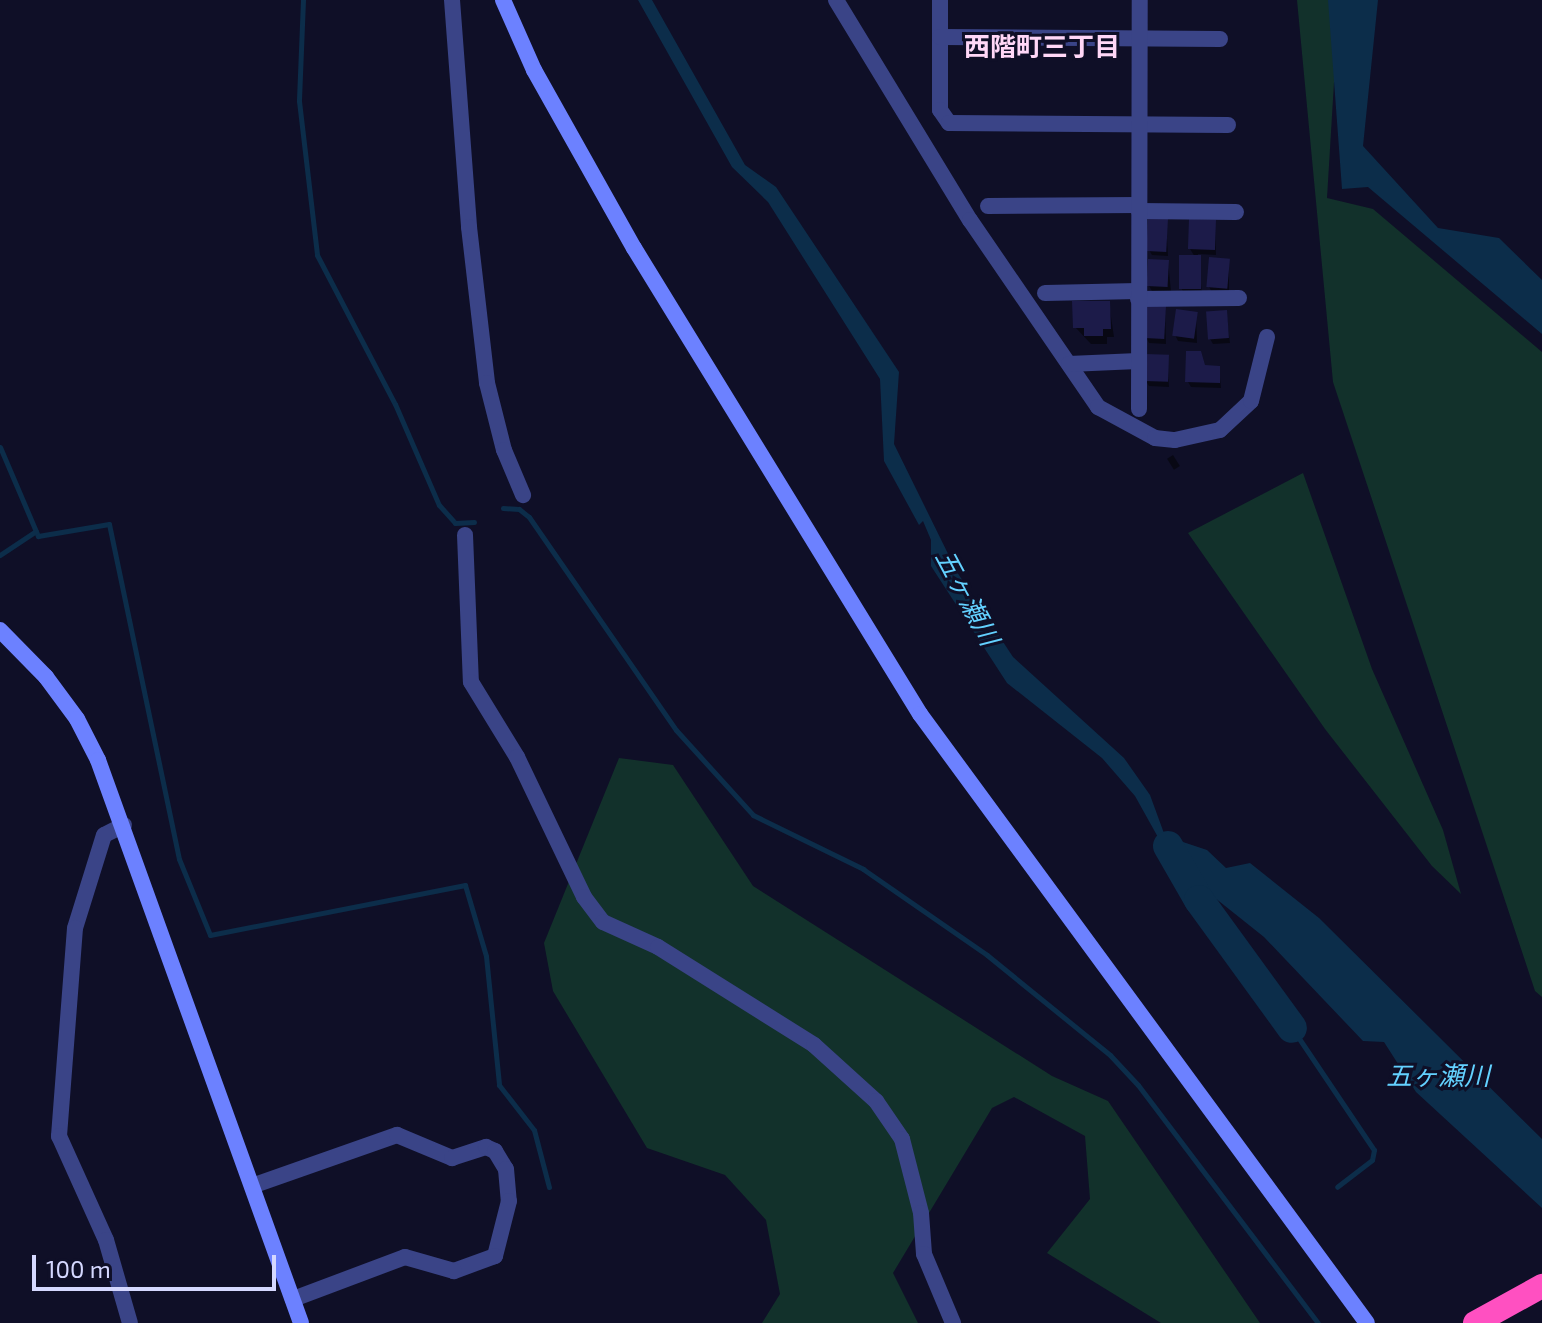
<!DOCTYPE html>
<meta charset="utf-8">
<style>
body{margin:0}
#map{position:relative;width:1542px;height:1323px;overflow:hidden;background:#0f0f27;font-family:"Exo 2","Noto Sans JP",sans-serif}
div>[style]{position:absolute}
.green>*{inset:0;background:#12312b}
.water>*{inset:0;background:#0c2d4a}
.shadow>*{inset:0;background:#0007;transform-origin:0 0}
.stream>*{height:5px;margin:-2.5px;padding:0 2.5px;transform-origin:2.5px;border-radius:2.5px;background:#0c2d4a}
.river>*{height:30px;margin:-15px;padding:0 15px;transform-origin:15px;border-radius:15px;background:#0c2d4a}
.building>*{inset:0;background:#1c1b49;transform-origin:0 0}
.street>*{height:16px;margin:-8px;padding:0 8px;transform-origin:8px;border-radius:8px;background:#3a4487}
.secondary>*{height:16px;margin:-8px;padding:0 8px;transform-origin:8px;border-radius:8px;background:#6c81ff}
.highway>*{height:24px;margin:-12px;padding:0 12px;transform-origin:12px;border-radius:12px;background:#ff50c1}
span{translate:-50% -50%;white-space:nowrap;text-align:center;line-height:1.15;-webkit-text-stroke:6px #0f0f27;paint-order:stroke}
.neighbourhood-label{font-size:26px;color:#ffd7f7;font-weight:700}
.water-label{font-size:26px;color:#63d1ff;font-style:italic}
.scale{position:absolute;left:32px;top:1255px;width:244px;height:36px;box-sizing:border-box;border:4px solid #d5d8ff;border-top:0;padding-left:10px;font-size:24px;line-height:28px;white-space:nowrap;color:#d5d8ff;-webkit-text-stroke:6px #0f0f27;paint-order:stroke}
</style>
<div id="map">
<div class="green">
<i style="clip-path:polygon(1297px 0,1339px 0,1327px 198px,1373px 209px,1542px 352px,1542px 997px,1535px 991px,1333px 382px)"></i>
<i style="clip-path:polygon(1303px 473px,1372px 669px,1443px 830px,1461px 894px,1432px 866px,1325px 729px,1188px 533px)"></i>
<i style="clip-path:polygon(619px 758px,673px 765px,753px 886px,1052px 1076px,1108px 1101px,1260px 1323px,1161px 1323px,1047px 1253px,1090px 1199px,1085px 1136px,1014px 1097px,992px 1108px,893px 1273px,918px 1323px,762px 1323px,780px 1294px,766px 1220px,725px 1175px,647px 1148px,553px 991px,544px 943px)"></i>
</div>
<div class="water">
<i style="clip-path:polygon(638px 0,652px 0,745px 165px,776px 187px,899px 372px,894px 444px,957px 572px,1013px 657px,1124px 758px,1150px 795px,1165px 836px,1207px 850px,1226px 868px,1250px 863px,1319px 918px,1542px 1139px,1542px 1208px,1416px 1092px,1384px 1042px,1363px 1041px,1264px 937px,1205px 890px,1164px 848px,1135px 796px,1102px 758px,1007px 683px,931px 566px,931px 540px,923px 521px,919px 525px,884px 461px,880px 379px,768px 202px,732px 167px)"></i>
<i style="clip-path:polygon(1328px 0,1378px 0,1363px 146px,1438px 228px,1499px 238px,1542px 280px,1542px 334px,1368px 187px,1342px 189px)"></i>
</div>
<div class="shadow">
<i style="clip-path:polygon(1166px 221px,1168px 256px,1152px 255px,1149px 250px)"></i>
<i style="clip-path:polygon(1215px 222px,1216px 255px,1198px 254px,1202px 294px,1184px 293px,1181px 288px,1195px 257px,1190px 249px)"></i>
<i style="clip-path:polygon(1229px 261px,1229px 293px,1212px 292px,1209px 287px)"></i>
<i style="clip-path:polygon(1168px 262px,1171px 291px,1152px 291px,1149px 286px)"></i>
<i style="clip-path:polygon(1109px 303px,1114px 337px,1107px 337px,1107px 344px,1091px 344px,1075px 327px)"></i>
<i style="clip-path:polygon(1165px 308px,1166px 344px,1149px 343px,1146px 337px)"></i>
<i style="clip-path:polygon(1226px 312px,1230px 343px,1213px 344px,1210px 339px)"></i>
<i style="clip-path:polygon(1196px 314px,1197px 343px,1178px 341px,1175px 335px)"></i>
<i style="clip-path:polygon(1200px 353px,1205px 367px,1219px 368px,1221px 388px,1191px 387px,1188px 382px)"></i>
<i style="clip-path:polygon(1167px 357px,1169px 387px,1149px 386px,1146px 381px)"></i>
<i style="left:1173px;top:455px;width:13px;height:7px;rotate:58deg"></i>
</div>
<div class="stream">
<i style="left:303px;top:0;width:101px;rotate:92.3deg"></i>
<i style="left:299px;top:101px;width:155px;rotate:83.3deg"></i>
<i style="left:317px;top:255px;width:168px;rotate:62.4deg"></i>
<i style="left:395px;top:404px;width:110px;rotate:66.5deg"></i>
<i style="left:439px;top:505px;width:24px;rotate:48deg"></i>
<i style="left:455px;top:523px;width:19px;rotate:-3deg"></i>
<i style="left:0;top:447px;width:97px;rotate:66.9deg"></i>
<i style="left:38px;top:536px;width:72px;rotate:-9.6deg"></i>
<i style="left:109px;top:524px;width:342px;rotate:78.2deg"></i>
<i style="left:179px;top:859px;width:82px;rotate:67.8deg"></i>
<i style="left:210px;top:935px;width:260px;rotate:-11.1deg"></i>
<i style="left:465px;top:885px;width:74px;rotate:73.5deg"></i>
<i style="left:486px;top:956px;width:130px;rotate:84.2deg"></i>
<i style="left:499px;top:1085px;width:57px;rotate:52.1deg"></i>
<i style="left:534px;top:1130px;width:59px;rotate:75.3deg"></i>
<i style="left:503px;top:508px;width:16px;rotate:4deg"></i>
<i style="left:519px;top:509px;width:13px;rotate:39deg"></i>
<i style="left:529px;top:517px;width:259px;rotate:55.4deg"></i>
<i style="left:676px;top:730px;width:115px;rotate:47.8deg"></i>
<i style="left:753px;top:815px;width:123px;rotate:26.1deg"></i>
<i style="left:863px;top:869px;width:151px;rotate:34.7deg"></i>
<i style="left:987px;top:955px;width:159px;rotate:39.1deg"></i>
<i style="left:1110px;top:1055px;width:41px;rotate:47deg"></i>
<i style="left:1138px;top:1085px;width:298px;rotate:52.9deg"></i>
<i style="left:0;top:555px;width:43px;rotate:-33.7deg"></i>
<i style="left:1292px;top:1028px;width:147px;rotate:56.1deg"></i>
<i style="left:1374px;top:1150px;width:10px;rotate:101deg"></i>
<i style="left:1372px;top:1160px;width:44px;rotate:142.4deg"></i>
</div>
<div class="river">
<i style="left:1168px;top:846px;width:62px;rotate:60.1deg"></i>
<i style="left:1199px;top:900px;width:158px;rotate:54deg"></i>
</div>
<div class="building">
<i style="left:1148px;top:218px;width:20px;height:33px;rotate:3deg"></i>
<i style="left:1189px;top:219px;width:27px;height:30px;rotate:2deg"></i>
<i style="left:1179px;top:255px;width:22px;height:34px"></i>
<i style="left:1209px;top:257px;width:21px;height:30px;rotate:5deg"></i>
<i style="left:1148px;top:259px;width:21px;height:27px;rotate:3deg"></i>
<i style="clip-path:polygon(1072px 301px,1110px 301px,1111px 329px,1103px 329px,1103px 336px,1084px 336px,1084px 328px,1073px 328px)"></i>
<i style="left:1146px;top:305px;width:20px;height:33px;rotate:3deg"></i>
<i style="left:1176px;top:309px;width:22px;height:27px;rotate:8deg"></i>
<i style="left:1227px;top:310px;width:28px;height:21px;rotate:86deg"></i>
<i style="clip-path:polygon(1186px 351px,1201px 351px,1205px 365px,1220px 366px,1220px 383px,1185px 382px)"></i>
<i style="left:1145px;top:354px;width:24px;height:27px;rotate:2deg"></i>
</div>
<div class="street">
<i style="left:452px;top:0;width:228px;rotate:85.7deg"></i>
<i style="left:469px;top:227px;width:157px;rotate:83.4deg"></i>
<i style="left:487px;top:383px;width:69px;rotate:75.8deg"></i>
<i style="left:504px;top:450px;width:49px;rotate:67.1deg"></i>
<i style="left:836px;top:0;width:258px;rotate:58.7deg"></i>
<i style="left:970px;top:220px;width:227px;rotate:55.6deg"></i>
<i style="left:1098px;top:407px;width:65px;rotate:28.5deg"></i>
<i style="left:1155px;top:438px;width:20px;rotate:6deg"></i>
<i style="left:1175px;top:440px;width:46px;rotate:-12.5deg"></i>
<i style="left:1220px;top:430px;width:42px;rotate:-43.1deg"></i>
<i style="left:1251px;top:401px;width:66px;rotate:-76deg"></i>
<i style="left:940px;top:0;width:110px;rotate:90deg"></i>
<i style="left:940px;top:110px;width:16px;rotate:55deg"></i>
<i style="left:949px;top:123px;width:279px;rotate:0.4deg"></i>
<i style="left:940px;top:37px;width:280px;rotate:0.4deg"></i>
<i style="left:988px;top:206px;width:151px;rotate:-0.4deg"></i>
<i style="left:1139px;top:211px;width:97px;rotate:0.6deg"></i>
<i style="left:1045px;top:293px;width:93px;rotate:-1.2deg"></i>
<i style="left:1138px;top:299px;width:101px;rotate:-0.6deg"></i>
<i style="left:1069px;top:364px;width:69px;rotate:-2.5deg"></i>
<i style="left:1139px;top:409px;width:409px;rotate:-89.9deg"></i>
<i style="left:465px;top:535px;width:147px;rotate:87.7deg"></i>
<i style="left:471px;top:682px;width:88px;rotate:58.5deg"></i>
<i style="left:517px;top:757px;width:155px;rotate:64.4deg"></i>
<i style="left:584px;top:897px;width:31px;rotate:53deg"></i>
<i style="left:603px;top:922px;width:60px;rotate:24.4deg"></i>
<i style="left:658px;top:947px;width:184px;rotate:32.1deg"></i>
<i style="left:814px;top:1045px;width:84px;rotate:42.1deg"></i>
<i style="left:876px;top:1101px;width:46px;rotate:55.6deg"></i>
<i style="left:902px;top:1139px;width:76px;rotate:75.6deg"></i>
<i style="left:921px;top:1213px;width:41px;rotate:85.8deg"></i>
<i style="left:924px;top:1254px;width:75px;rotate:67.2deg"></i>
<i style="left:124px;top:825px;width:22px;rotate:153deg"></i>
<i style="left:104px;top:835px;width:97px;rotate:107.3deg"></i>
<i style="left:75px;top:928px;width:209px;rotate:94.4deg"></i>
<i style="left:59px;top:1136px;width:114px;rotate:65.7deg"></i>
<i style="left:106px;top:1240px;width:86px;rotate:73.9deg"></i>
<i style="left:252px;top:1186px;width:154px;rotate:-19.4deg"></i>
<i style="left:397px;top:1135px;width:60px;rotate:22.7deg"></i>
<i style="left:452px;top:1158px;width:36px;rotate:-18deg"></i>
<i style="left:486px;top:1147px;width:10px;rotate:24deg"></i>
<i style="left:495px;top:1151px;width:21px;rotate:59deg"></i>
<i style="left:506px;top:1169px;width:32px;rotate:85deg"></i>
<i style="left:509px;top:1201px;width:57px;rotate:104.3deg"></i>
<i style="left:495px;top:1256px;width:44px;rotate:159.9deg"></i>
<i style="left:454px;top:1271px;width:51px;rotate:-164.1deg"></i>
<i style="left:405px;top:1257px;width:120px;rotate:159.4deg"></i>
</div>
<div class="secondary">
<i style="left:503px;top:0;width:77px;rotate:66.1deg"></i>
<i style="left:534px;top:70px;width:204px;rotate:60.7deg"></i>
<i style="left:634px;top:248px;width:547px;rotate:58.46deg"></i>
<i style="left:920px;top:714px;width:755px;rotate:53.72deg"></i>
<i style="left:0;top:630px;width:66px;rotate:45.6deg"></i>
<i style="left:46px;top:677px;width:52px;rotate:53.6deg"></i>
<i style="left:77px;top:719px;width:46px;rotate:62.9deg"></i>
<i style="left:98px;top:760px;width:598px;rotate:70.17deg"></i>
</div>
<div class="highway">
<i style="left:1475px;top:1323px;width:77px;rotate:-28.9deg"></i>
</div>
<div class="neighbourhood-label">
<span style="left:1042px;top:46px">西階町三丁目</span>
</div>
<div class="water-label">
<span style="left:968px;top:597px;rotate:62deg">五ヶ瀬川</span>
<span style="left:1438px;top:1075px">五ヶ瀬川</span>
</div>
<div class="scale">100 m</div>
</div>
